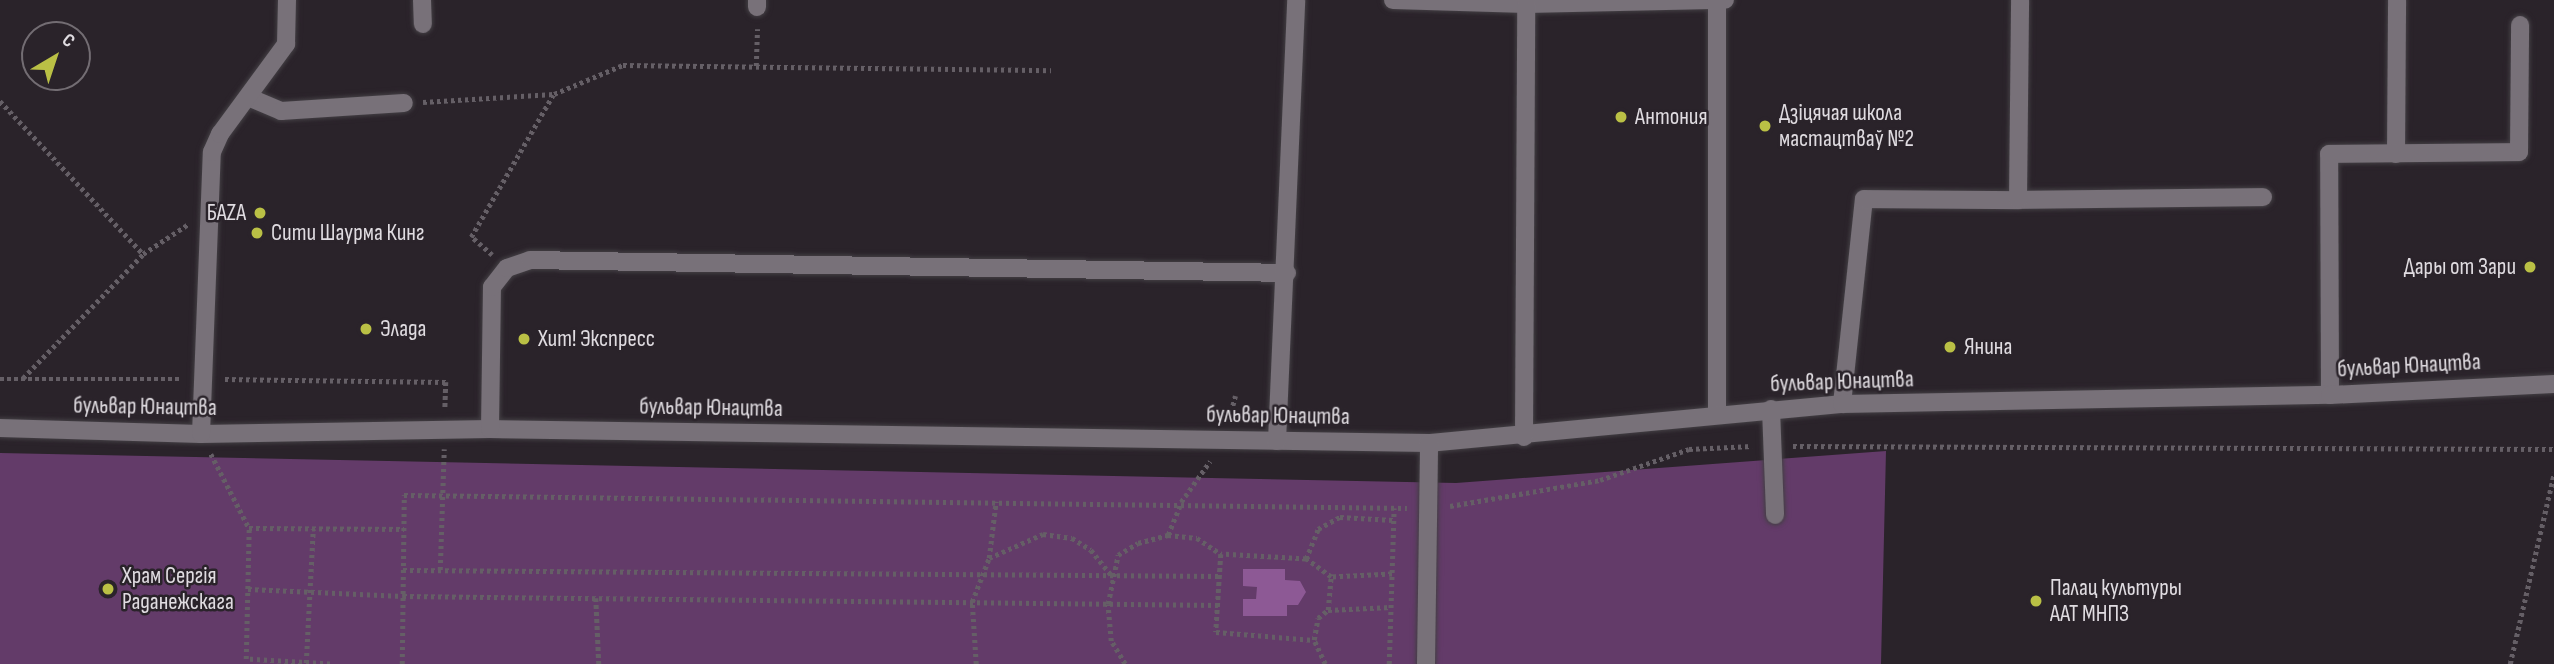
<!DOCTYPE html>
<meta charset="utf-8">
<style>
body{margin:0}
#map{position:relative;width:2554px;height:664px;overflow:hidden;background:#2a232a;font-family:"Sofia Sans Condensed",sans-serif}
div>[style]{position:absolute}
.green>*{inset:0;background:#633b69}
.water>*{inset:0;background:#8d5995}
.path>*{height:4.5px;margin-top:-2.25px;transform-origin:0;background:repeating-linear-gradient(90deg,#655f66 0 3.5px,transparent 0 7px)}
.roads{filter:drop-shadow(0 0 2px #433f44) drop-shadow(0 0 2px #433f44)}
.minor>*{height:18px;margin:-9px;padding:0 9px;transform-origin:9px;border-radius:9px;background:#787179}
.dots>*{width:19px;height:19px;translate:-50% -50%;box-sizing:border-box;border:4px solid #2a232a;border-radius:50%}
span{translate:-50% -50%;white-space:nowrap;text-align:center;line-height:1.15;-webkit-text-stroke:5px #2a232a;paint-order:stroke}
.poi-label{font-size:23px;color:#e0dce1}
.left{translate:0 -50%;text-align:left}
.right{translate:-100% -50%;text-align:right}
.street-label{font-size:23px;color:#e0dce1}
.north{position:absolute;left:21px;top:21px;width:70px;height:70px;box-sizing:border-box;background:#2a232a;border:2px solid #736d73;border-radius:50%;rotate:39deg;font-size:19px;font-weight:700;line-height:28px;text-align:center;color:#e0dce1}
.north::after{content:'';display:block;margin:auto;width:24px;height:32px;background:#bac045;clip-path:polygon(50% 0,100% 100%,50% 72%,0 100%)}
</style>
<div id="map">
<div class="green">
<i style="clip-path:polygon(1886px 451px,1881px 664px,0 664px,0 453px,1456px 483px)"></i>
</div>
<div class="water">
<i style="clip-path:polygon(1243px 569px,1285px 569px,1285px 580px,1300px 581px,1306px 592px,1298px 605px,1287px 605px,1287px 616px,1243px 616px,1243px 599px,1256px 599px,1257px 587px,1243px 586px)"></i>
</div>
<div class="path">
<i style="left:756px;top:66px;width:37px;rotate:-88deg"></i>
<i style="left:0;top:101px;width:209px;rotate:46.9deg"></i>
<i style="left:423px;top:102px;width:131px;rotate:-3.5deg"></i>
<i style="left:554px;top:94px;width:75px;rotate:-22.8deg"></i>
<i style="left:623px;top:65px;width:428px;rotate:0.7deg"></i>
<i style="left:492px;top:255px;width:28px;rotate:-139deg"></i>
<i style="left:471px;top:237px;width:164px;rotate:-60deg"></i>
<i style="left:23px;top:378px;width:173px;rotate:-45.9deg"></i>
<i style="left:143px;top:254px;width:53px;rotate:-33.4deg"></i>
<i style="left:0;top:379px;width:182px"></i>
<i style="left:225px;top:379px;width:221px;rotate:0.8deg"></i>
<i style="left:446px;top:382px;width:27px;rotate:92deg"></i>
<i style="left:1229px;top:419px;width:24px;rotate:-75deg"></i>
<i style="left:1793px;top:446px;width:761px;rotate:0.23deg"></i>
<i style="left:211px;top:454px;width:83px;rotate:62.8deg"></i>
<i style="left:1450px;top:506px;width:152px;rotate:-9.8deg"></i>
<i style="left:1600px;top:480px;width:94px;rotate:-19.2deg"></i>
<i style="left:1689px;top:449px;width:63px;rotate:-2.7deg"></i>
<i style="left:1168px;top:535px;width:35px;rotate:-68deg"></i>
<i style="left:1181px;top:502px;width:50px;rotate:-54.7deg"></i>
<i style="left:989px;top:558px;width:59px;rotate:-24deg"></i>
<i style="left:1043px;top:534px;width:29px;rotate:8deg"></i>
<i style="left:1072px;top:538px;width:22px;rotate:32deg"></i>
<i style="left:1091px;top:550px;width:32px;rotate:51deg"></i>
<i style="left:1306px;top:559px;width:85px;rotate:-176.6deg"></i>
<i style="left:1221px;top:554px;width:78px;rotate:93.7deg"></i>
<i style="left:1216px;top:632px;width:98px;rotate:4.7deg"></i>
<i style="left:403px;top:570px;width:817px;rotate:0.42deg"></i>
<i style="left:440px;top:570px;width:121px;rotate:-88.1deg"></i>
<i style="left:1392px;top:574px;width:61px;rotate:177.2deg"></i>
<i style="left:1331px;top:577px;width:31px;rotate:-144deg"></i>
<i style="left:1306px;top:559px;width:32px;rotate:-68deg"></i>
<i style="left:1318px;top:529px;width:25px;rotate:-29deg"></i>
<i style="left:1340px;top:517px;width:53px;rotate:3.2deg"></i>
<i style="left:248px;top:589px;width:155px;rotate:2.6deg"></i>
<i style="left:403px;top:596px;width:815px;rotate:0.63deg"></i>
<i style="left:596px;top:598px;width:66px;rotate:87.4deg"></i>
<i style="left:1328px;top:610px;width:33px;rotate:-85deg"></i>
<i style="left:306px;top:663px;width:134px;rotate:-87deg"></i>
<i style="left:330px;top:664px;width:84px;rotate:-176.6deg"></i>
<i style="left:246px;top:659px;width:131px;rotate:-88.7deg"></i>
<i style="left:249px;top:528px;width:155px;rotate:0.4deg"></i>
<i style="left:402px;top:664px;width:169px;rotate:-89.3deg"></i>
<i style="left:404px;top:495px;width:1003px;rotate:0.74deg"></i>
<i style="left:976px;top:664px;width:62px;rotate:-93.7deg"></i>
<i style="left:972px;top:602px;width:47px;rotate:-68.9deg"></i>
<i style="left:989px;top:558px;width:57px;rotate:-83deg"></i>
<i style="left:1125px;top:664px;width:27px;rotate:-121deg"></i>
<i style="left:1111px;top:641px;width:37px;rotate:-95deg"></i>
<i style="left:1108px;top:604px;width:50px;rotate:-78.5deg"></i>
<i style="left:1118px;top:555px;width:23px;rotate:-31deg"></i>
<i style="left:1138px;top:543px;width:31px;rotate:-15deg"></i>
<i style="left:1168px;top:535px;width:29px;rotate:6deg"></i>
<i style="left:1197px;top:538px;width:29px;rotate:34deg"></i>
<i style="left:1325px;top:664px;width:26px;rotate:-115deg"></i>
<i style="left:1314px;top:640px;width:22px;rotate:-80deg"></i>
<i style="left:1318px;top:618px;width:13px;rotate:-39deg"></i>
<i style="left:1328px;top:610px;width:63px;rotate:-2.7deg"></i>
<i style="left:1389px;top:664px;width:156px;rotate:-88.2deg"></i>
<i style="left:2510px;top:664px;width:196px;rotate:-77deg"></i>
</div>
<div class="roads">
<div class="minor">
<i style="left:422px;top:0;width:24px;rotate:88deg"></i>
<i style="left:1393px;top:0;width:133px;rotate:1.7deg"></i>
<i style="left:1526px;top:4px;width:199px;rotate:-1.2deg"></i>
<i style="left:757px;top:7px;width:7px;rotate:-90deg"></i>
<i style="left:248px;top:97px;width:36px;rotate:23deg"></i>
<i style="left:281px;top:111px;width:123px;rotate:-3.7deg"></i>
<i style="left:2396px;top:154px;width:154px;rotate:-89.6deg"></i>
<i style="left:2018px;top:200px;width:245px;rotate:-0.7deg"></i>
<i style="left:2330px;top:395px;width:241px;rotate:-90.2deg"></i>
<i style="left:2329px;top:154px;width:190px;rotate:-0.6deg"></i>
<i style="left:2519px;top:152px;width:127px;rotate:-89.5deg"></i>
<i style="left:1842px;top:404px;width:206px;rotate:-83.9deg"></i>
<i style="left:1864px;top:199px;width:154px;rotate:0.4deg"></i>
<i style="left:2018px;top:200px;width:200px;rotate:-89.4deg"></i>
<i style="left:1771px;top:409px;width:106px;rotate:87.8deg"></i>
<i style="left:1717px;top:413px;width:413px;rotate:-90deg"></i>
<i style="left:0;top:428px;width:201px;rotate:1.7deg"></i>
<i style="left:201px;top:434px;width:289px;rotate:-1deg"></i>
<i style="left:490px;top:429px;width:939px;rotate:0.85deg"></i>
<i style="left:1429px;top:443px;width:415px;rotate:-5.4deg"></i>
<i style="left:1842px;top:404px;width:488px;rotate:-1.1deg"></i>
<i style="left:2330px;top:395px;width:224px;rotate:-2.8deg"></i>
<i style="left:490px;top:429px;width:142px;rotate:-89.2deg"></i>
<i style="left:492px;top:287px;width:24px;rotate:-52deg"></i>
<i style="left:507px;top:268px;width:24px;rotate:-19deg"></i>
<i style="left:530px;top:260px;width:757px;rotate:0.98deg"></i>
<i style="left:201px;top:434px;width:282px;rotate:-87.8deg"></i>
<i style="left:212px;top:152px;width:20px;rotate:-66deg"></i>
<i style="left:220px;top:134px;width:112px;rotate:-53.7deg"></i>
<i style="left:286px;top:44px;width:44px;rotate:-88.7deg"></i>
<i style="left:1524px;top:437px;width:433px;rotate:-89.7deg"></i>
<i style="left:1277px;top:441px;width:441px;rotate:-87.5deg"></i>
<i style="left:1426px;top:664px;width:221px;rotate:-89.2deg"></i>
</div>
</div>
<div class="dots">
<i style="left:1621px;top:117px;background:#bac045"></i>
<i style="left:1765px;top:126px;background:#bac045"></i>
<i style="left:260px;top:213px;background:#bac045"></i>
<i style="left:257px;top:233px;background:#bac045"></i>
<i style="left:2530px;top:267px;background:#bac045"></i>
<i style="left:366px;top:329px;background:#bac045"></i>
<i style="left:524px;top:339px;background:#bac045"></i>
<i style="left:1950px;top:347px;background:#bac045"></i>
<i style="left:108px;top:589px;background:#bac045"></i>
<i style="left:2036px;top:601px;background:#bac045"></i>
</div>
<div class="poi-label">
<span class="left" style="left:1779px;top:126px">Дзіцячая школа<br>мастацтваў №2</span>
<span class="left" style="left:1635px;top:117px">Антония</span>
<span class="right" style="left:246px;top:213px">БАZA</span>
<span class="left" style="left:271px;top:233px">Сити Шаурма Кинг</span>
<span class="right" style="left:2516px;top:267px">Дары от Зари</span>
<span class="left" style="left:380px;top:329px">Элада</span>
<span class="left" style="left:538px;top:339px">Хит! Экспресс</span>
<span class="left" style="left:1964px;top:347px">Янина</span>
<span class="left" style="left:122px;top:589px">Храм Сергія<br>Раданежскага</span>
<span class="left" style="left:2050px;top:601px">Палац культуры<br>ААТ МНПЗ</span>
</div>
<div class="street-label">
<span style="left:2409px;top:366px;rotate:-3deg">бульвар Юнацтва</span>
<span style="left:1842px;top:382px;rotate:-2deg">бульвар Юнацтва</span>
<span style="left:145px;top:407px;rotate:1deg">бульвар Юнацтва</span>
<span style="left:711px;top:408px;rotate:1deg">бульвар Юнацтва</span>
<span style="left:1278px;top:416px;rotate:1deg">бульвар Юнацтва</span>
</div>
<div class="north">С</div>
</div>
